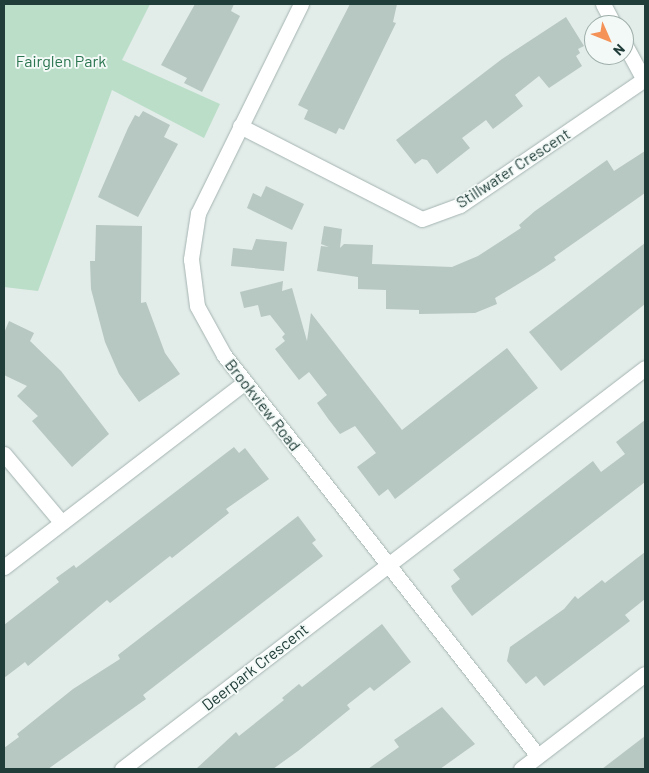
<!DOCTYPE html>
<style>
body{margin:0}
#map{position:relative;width:649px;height:773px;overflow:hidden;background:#e2ece9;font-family:Barlow,sans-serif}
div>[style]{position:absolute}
.green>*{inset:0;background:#badec8}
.building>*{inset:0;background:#b7c7c2}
.roads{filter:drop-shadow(0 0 1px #a4b4b1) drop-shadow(0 0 1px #a4b4b1)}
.minor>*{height:15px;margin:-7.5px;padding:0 7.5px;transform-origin:7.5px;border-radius:7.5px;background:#fff}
span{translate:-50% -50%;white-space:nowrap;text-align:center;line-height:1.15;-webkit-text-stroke:4px #f2f9f6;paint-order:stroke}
.park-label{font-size:16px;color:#2b7551}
.street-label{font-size:16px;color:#213d39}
.frame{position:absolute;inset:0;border:5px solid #213d39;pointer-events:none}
.north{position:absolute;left:584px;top:15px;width:50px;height:50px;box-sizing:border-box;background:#f2f9f6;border:1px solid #9eaeaa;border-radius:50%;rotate:134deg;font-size:14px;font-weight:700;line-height:20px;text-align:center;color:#213d39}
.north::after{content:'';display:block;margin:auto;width:18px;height:22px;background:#f49258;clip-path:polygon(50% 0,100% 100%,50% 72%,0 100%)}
</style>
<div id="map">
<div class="green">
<i style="clip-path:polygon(4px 4px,150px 4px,122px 60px,220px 104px,204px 138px,112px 90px,38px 291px,4px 287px)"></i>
</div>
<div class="building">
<i style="clip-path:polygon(195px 4px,234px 4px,231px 11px,240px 16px,202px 92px,184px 83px,187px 78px,161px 65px)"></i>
<i style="clip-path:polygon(350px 4px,397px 4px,393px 22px,396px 23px,344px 130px,339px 128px,336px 134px,304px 119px,308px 110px,298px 105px)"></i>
<i style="clip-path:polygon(566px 17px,584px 46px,578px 49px,580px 53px,576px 56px,582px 66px,549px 88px,539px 76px,515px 95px,523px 106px,493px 129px,486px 120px,462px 138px,470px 148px,437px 174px,427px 160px,422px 159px,415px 164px,396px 140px,502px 59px)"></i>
<i style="clip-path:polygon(143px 111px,170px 125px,164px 137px,178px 144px,138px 217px,98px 197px,128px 128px,135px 115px,139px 117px)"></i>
<i style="clip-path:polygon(645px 151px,645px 193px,554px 257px,556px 260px,538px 272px,495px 298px,497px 304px,475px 313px,419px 314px,419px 310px,386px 309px,386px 290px,358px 289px,358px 277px,317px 271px,321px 246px,329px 247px,321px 244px,324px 226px,342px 229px,340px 248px,344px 244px,373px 245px,372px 264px,452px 267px,478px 256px,521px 228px,519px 225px,535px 211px,607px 160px,614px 171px)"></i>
<i style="clip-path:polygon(266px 186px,304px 204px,292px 230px,247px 208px,253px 193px,261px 197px)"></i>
<i style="clip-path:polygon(96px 225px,142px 226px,141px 303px,146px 302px,165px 353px,180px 374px,139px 402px,119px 374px,105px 342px,91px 289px,90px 261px,95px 261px)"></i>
<i style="clip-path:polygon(256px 239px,287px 242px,284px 271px,231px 266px,233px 248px,252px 250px)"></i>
<i style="clip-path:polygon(645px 243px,645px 304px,561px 371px,529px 332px)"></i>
<i style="clip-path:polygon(283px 281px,282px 291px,292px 288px,307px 341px,311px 313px,402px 430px,507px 348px,538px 388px,395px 499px,388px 489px,379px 496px,357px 467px,376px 453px,355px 426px,340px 434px,329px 420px,317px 403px,327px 395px,309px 372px,299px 380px,275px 349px,285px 341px,282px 337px,285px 334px,270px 315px,261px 317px,258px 305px,244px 308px,240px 292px)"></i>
<i style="clip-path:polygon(9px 321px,34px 333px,30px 341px,61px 371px,109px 434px,72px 467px,32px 421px,38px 416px,17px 396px,27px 386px,4px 375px,4px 333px)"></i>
<i style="clip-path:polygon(645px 420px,645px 482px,472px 616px,453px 591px,451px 586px,460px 579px,453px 570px,593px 461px,601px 472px,625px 454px,616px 442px)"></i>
<i style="clip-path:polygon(234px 447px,239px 453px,245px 448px,269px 479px,226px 509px,229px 513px,172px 558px,170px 556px,110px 603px,107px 600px,28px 666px,25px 662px,4px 678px,4px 625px,59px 582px,56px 578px,74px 565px,76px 568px)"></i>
<i style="clip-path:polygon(298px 516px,316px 540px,312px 543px,323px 556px,143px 695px,146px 699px,48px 769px,4px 769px,4px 748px,19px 737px,17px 734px,73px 689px,120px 659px,118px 655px)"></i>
<i style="clip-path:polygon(645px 552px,645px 599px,625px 615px,630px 621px,544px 686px,536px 676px,526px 684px,507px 661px,510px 647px,564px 609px,575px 596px,578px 599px,602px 580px,605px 583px)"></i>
<i style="clip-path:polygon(382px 624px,411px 662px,374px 691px,370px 687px,347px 705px,350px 709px,298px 751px,273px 769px,196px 769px,236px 732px,239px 736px,284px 700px,282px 698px,299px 684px,302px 687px)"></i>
<i style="clip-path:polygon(442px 707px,475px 744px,440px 769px,368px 769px,399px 747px,394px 740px)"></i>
<i style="clip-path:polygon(645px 736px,645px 769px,602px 769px)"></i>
</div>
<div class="roads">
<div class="minor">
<i style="left:301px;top:4px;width:233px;rotate:116.2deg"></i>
<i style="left:198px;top:213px;width:47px;rotate:98.7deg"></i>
<i style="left:191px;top:259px;width:47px;rotate:82.7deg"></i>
<i style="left:197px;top:306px;width:56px;rotate:61.1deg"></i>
<i style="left:224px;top:355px;width:509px;rotate:51.94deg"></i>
<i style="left:603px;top:4px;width:24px;rotate:62deg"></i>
<i style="left:624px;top:43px;width:42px;rotate:61.6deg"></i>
<i style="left:240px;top:126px;width:204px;rotate:27.1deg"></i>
<i style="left:422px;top:219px;width:40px;rotate:-20.2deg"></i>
<i style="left:460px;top:205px;width:224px;rotate:-34.3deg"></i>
<i style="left:4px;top:454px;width:89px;rotate:50deg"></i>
<i style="left:4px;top:567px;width:304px;rotate:-37.5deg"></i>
<i style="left:122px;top:769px;width:659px;rotate:-37.48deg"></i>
<i style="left:521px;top:769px;width:156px;rotate:-37.5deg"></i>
</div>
</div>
<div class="park-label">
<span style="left:61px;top:61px">Fairglen Park</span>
</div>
<div class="street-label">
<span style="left:513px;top:168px;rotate:-33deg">Stillwater Crescent</span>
<span style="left:263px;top:405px;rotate:52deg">Brookview Road</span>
<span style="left:255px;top:667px;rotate:-38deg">Deerpark Crescent</span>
</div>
<div class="frame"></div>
<div class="north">N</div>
</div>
